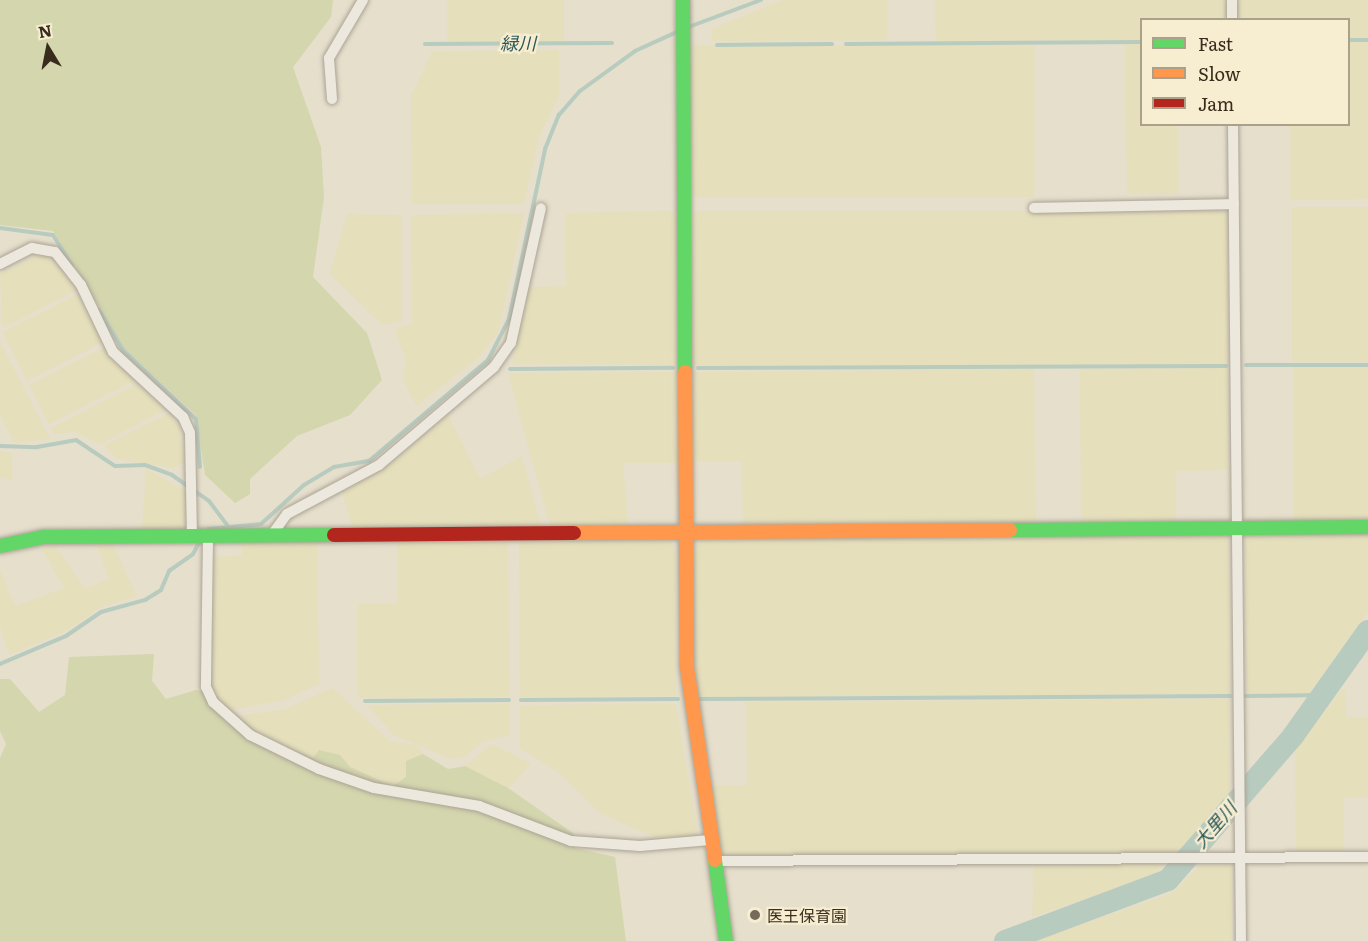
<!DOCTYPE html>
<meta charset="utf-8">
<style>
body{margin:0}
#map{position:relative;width:1368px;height:941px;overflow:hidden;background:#e6dfcc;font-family:Literata,"Noto Sans JP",serif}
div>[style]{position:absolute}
.farmland>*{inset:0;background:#e5dfbc;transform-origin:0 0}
.green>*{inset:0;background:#d4d6ae}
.stream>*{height:4px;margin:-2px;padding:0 2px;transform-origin:2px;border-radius:2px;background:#b8cbbf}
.river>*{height:22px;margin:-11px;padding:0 11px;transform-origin:11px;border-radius:11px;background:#b8cbbf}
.roads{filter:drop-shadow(0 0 2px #aba395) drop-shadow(0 0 2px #aba395)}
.street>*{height:10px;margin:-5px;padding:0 5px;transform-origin:5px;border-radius:5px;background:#ede8de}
.fast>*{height:14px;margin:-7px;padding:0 7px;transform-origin:7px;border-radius:7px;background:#63d668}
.slow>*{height:14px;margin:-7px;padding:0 7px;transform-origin:7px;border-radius:7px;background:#ff974d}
.jam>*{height:14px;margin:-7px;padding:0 7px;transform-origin:7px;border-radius:7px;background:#b3261e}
.dots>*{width:16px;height:16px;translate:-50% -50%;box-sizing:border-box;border:3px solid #f7edd1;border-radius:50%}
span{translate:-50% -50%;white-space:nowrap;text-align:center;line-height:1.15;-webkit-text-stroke:4.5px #f7edd1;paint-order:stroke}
.poi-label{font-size:16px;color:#392c1d}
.left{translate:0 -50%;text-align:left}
.water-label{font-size:18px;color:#2c5958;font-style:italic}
.legend{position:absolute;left:1140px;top:18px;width:210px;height:108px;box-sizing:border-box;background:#f7edd1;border:2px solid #aba089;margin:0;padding:8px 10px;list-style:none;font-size:18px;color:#392c1d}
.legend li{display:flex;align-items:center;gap:12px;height:30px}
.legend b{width:30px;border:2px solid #aba089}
.north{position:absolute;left:18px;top:18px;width:60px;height:60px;-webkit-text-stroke:4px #f7edd1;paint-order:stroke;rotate:350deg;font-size:16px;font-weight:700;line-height:24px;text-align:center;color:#392c1d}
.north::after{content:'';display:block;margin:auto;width:21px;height:27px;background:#392c1d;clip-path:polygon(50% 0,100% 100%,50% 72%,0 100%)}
</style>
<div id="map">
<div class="farmland">
<i style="left:447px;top:0;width:117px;height:42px"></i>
<i style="clip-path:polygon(783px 0,887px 0,887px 40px,712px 41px,712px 29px)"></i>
<i style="clip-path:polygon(935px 0,1225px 0,1226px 19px,1142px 20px,1141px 40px,936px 41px)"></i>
<i style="clip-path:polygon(1238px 0,1368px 0,1368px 38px,1349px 38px,1348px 20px,1239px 19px)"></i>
<i style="clip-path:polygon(1349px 42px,1368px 42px,1368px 199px,1290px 200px,1290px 125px,1348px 124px)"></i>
<i style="clip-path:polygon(1125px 44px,1141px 44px,1142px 124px,1177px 125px,1178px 194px,1127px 194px)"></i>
<i style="left:1034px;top:45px;width:152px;height:346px;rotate:90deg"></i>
<i style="clip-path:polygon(559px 50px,559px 96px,539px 137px,524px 204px,412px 204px,411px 96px,432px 52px)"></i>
<i style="left:1368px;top:207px;width:155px;height:76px;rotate:90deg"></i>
<i style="clip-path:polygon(675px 211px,676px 365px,512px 364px,528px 287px,566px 286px,566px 213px)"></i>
<i style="left:692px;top:211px;width:536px;height:154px"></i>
<i style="clip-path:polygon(524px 213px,498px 333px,478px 358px,416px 406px,403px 379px,406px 360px,395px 330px,412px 323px,411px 215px)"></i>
<i style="clip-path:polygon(347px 214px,402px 215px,402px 321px,382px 325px,330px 274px)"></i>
<i style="clip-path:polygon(38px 255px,52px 257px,77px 290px,2px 328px,0 274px)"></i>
<i style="left:78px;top:294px;width:54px;height:85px;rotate:63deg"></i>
<i style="clip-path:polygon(0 342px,50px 439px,14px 443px,0 415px)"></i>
<i style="clip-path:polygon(105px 347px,111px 359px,136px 380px,49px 424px,29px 385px)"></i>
<i style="left:1368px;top:367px;width:154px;height:75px;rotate:90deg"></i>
<i style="clip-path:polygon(1227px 368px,1228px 470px,1176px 471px,1176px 523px,1081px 525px,1080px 369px)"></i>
<i style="clip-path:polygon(1034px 369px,1036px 525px,743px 527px,742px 461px,694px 461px,693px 372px)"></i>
<i style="clip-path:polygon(677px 372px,677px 463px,623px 463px,628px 526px,550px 526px,508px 373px)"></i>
<i style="clip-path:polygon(137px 384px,165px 410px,100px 444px,75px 432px,54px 434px,51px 428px)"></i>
<i style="clip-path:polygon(170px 413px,179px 427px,185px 462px,173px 468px,117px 459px,104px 446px)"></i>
<i style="clip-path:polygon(448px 415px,480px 479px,522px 456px,541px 526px,352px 527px,342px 492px,388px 465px)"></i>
<i style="clip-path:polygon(0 451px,12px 453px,12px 480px,0 477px)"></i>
<i style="clip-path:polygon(146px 469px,186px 491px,189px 531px,142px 529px)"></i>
<i style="clip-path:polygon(1368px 533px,1368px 612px,1308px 694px,1247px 694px,1245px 534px)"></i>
<i style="clip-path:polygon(1228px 534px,1230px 694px,697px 697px,693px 554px,701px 538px)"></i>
<i style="clip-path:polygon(669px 538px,676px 552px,676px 696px,520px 697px,519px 539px)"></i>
<i style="clip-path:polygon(397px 539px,508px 539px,509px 697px,358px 698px,358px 604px,397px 604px)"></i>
<i style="clip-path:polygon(317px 541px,319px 684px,284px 700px,230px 710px,211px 693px,211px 557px,242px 556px,242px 542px)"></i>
<i style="clip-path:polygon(96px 544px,113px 545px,137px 596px,101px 607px,68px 630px,9px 655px,0 626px,0 570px,15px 606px,64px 588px,42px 549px,55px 545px,85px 589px,109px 579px)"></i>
<i style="clip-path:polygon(332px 688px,391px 742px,417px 745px,423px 754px,406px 761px,406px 777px,393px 786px,350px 767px,340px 755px,313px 758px,260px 735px,240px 716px,286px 709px)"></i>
<i style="clip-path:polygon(1342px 690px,1345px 690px,1346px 717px,1368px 717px,1368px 797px,1344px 797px,1344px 853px,1296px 853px,1295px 750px)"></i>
<i style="clip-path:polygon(1230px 699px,1230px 797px,1175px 854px,721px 856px,709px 786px,747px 785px,746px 702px)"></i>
<i style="clip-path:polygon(509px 704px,509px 735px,482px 742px,465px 757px,451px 759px,394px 735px,367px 705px)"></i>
<i style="clip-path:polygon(676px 704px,698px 837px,655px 837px,601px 814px,558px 772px,520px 748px,520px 705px)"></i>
<i style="clip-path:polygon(492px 744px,531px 764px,508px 788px,465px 766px)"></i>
<i style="clip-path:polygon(1165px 863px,1153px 876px,1032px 917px,1034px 866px)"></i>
<i style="clip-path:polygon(1199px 866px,1231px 866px,1231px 941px,1034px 941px,1172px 893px)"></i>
</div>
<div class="green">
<i style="clip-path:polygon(0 0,333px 0,331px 17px,293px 67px,321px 147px,324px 197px,313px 277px,367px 333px,382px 380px,350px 415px,297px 436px,250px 479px,250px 494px,235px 503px,205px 475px,196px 415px,124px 348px,53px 231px,0 225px)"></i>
<i style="clip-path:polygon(154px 654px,152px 681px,166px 699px,196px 690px,211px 693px,260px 735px,313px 758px,319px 750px,340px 755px,350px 767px,393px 786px,406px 777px,406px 761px,423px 754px,448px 769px,465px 766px,508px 788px,573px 833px,575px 848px,615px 857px,626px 941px,0 941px,0 758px,6px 744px,0 731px,0 679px,10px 679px,39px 712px,65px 695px,69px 657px)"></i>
</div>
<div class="stream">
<i style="left:686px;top:28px;width:80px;rotate:-20.5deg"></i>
<i style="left:1348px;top:40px;width:20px"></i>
<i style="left:425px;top:44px;width:187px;rotate:-0.3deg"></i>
<i style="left:846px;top:44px;width:296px;rotate:-0.4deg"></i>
<i style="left:717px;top:45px;width:115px;rotate:-0.5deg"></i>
<i style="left:0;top:228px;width:53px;rotate:7.5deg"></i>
<i style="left:53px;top:235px;width:36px;rotate:58deg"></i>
<i style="left:99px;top:310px;width:47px;rotate:59deg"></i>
<i style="left:123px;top:350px;width:100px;rotate:43.4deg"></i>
<i style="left:196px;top:419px;width:48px;rotate:85.2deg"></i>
<i style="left:1246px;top:365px;width:122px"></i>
<i style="left:698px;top:368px;width:528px;rotate:-0.22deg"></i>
<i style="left:510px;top:369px;width:163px;rotate:-0.4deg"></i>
<i style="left:0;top:446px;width:37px;rotate:2deg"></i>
<i style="left:37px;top:447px;width:40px;rotate:-10deg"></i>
<i style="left:76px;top:440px;width:47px;rotate:33.7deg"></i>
<i style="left:115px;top:466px;width:30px;rotate:-2deg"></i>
<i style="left:145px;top:465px;width:29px;rotate:20deg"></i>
<i style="left:172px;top:475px;width:45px;rotate:35.1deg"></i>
<i style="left:209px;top:501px;width:34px;rotate:53deg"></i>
<i style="left:208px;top:529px;width:53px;rotate:-5.4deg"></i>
<i style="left:261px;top:524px;width:58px;rotate:-42.2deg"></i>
<i style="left:304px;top:485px;width:35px;rotate:-31deg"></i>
<i style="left:334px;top:467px;width:36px;rotate:-10deg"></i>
<i style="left:369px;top:461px;width:156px;rotate:-40.3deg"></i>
<i style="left:488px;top:360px;width:46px;rotate:-62.9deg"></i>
<i style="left:509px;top:319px;width:174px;rotate:-78deg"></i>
<i style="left:545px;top:149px;width:37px;rotate:-68deg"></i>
<i style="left:559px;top:115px;width:32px;rotate:-49deg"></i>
<i style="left:580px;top:91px;width:68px;rotate:-36deg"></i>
<i style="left:635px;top:51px;width:48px;rotate:-24.4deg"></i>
<i style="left:0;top:664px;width:72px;rotate:-23deg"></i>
<i style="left:66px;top:636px;width:42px;rotate:-34.4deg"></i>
<i style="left:101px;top:612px;width:46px;rotate:-15.3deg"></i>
<i style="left:145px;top:600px;width:19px;rotate:-32deg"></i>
<i style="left:161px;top:590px;width:21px;rotate:-67deg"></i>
<i style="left:169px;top:571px;width:29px;rotate:-35deg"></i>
<i style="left:193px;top:554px;width:17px;rotate:-62deg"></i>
<i style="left:1246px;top:696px;width:77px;rotate:-0.7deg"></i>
<i style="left:699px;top:699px;width:531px;rotate:-0.32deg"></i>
<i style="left:521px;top:700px;width:157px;rotate:-0.4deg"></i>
<i style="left:365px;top:701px;width:144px;rotate:-0.4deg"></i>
</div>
<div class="river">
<i style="left:1005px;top:941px;width:174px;rotate:-20.5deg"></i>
<i style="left:1168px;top:880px;width:191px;rotate:-49deg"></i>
<i style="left:1293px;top:736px;width:129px;rotate:-54.5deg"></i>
</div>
<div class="roads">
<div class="street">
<i style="left:1232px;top:0;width:20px;rotate:90deg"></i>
<i style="left:332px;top:99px;width:41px;rotate:-94.2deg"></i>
<i style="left:329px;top:58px;width:67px;rotate:-59.6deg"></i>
<i style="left:1233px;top:124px;width:817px;rotate:89.44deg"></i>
<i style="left:1034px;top:208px;width:200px;rotate:-1.1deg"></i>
<i style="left:0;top:264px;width:36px;rotate:-27deg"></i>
<i style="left:32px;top:248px;width:23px;rotate:10deg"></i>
<i style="left:55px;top:252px;width:42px;rotate:51.8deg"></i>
<i style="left:81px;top:285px;width:74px;rotate:64.5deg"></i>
<i style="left:113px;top:352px;width:96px;rotate:42.9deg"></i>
<i style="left:183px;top:417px;width:17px;rotate:66deg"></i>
<i style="left:190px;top:433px;width:104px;rotate:88.9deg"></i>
<i style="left:271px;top:536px;width:27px;rotate:-54deg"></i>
<i style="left:287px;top:514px;width:104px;rotate:-28deg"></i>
<i style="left:379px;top:465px;width:151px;rotate:-40.4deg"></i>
<i style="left:494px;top:367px;width:29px;rotate:-55deg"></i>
<i style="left:511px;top:343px;width:138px;rotate:-77.5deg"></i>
<i style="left:208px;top:537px;width:150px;rotate:90.8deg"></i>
<i style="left:206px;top:687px;width:17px;rotate:65deg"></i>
<i style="left:213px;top:702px;width:50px;rotate:41.7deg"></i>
<i style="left:250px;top:735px;width:77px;rotate:26.2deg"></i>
<i style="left:319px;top:769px;width:58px;rotate:19.1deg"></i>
<i style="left:374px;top:788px;width:107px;rotate:9.7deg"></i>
<i style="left:479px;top:806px;width:98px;rotate:20.8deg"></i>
<i style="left:571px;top:841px;width:69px;rotate:4.1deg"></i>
<i style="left:640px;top:846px;width:70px;rotate:-4.9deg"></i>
<i style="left:713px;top:861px;width:655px;rotate:-0.35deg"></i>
</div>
<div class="fast">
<i style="left:683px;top:0;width:372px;rotate:89.7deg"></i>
<i style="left:1010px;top:530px;width:358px;rotate:-0.5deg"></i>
<i style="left:0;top:546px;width:45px;rotate:-11.6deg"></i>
<i style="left:44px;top:537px;width:290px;rotate:-0.4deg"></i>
<i style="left:715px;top:860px;width:82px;rotate:82.3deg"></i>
</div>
<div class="slow">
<i style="left:685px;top:372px;width:295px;rotate:89.6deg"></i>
<i style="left:687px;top:667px;width:195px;rotate:81.7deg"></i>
<i style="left:574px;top:533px;width:436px;rotate:-0.4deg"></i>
</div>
<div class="jam">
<i style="left:334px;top:535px;width:240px;rotate:-0.5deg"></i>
</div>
</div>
<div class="dots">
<i style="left:755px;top:915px;background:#766b5a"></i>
</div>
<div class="poi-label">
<span class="left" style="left:767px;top:915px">医王保育園</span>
</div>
<div class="water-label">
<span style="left:518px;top:43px">緑川</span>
<span style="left:1215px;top:825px;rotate:-49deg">大里川</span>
</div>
<ul class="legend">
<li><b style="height:8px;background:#63d668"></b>Fast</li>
<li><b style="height:8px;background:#ff974d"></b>Slow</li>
<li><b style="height:8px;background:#b3261e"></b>Jam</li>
</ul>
<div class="north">N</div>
</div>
